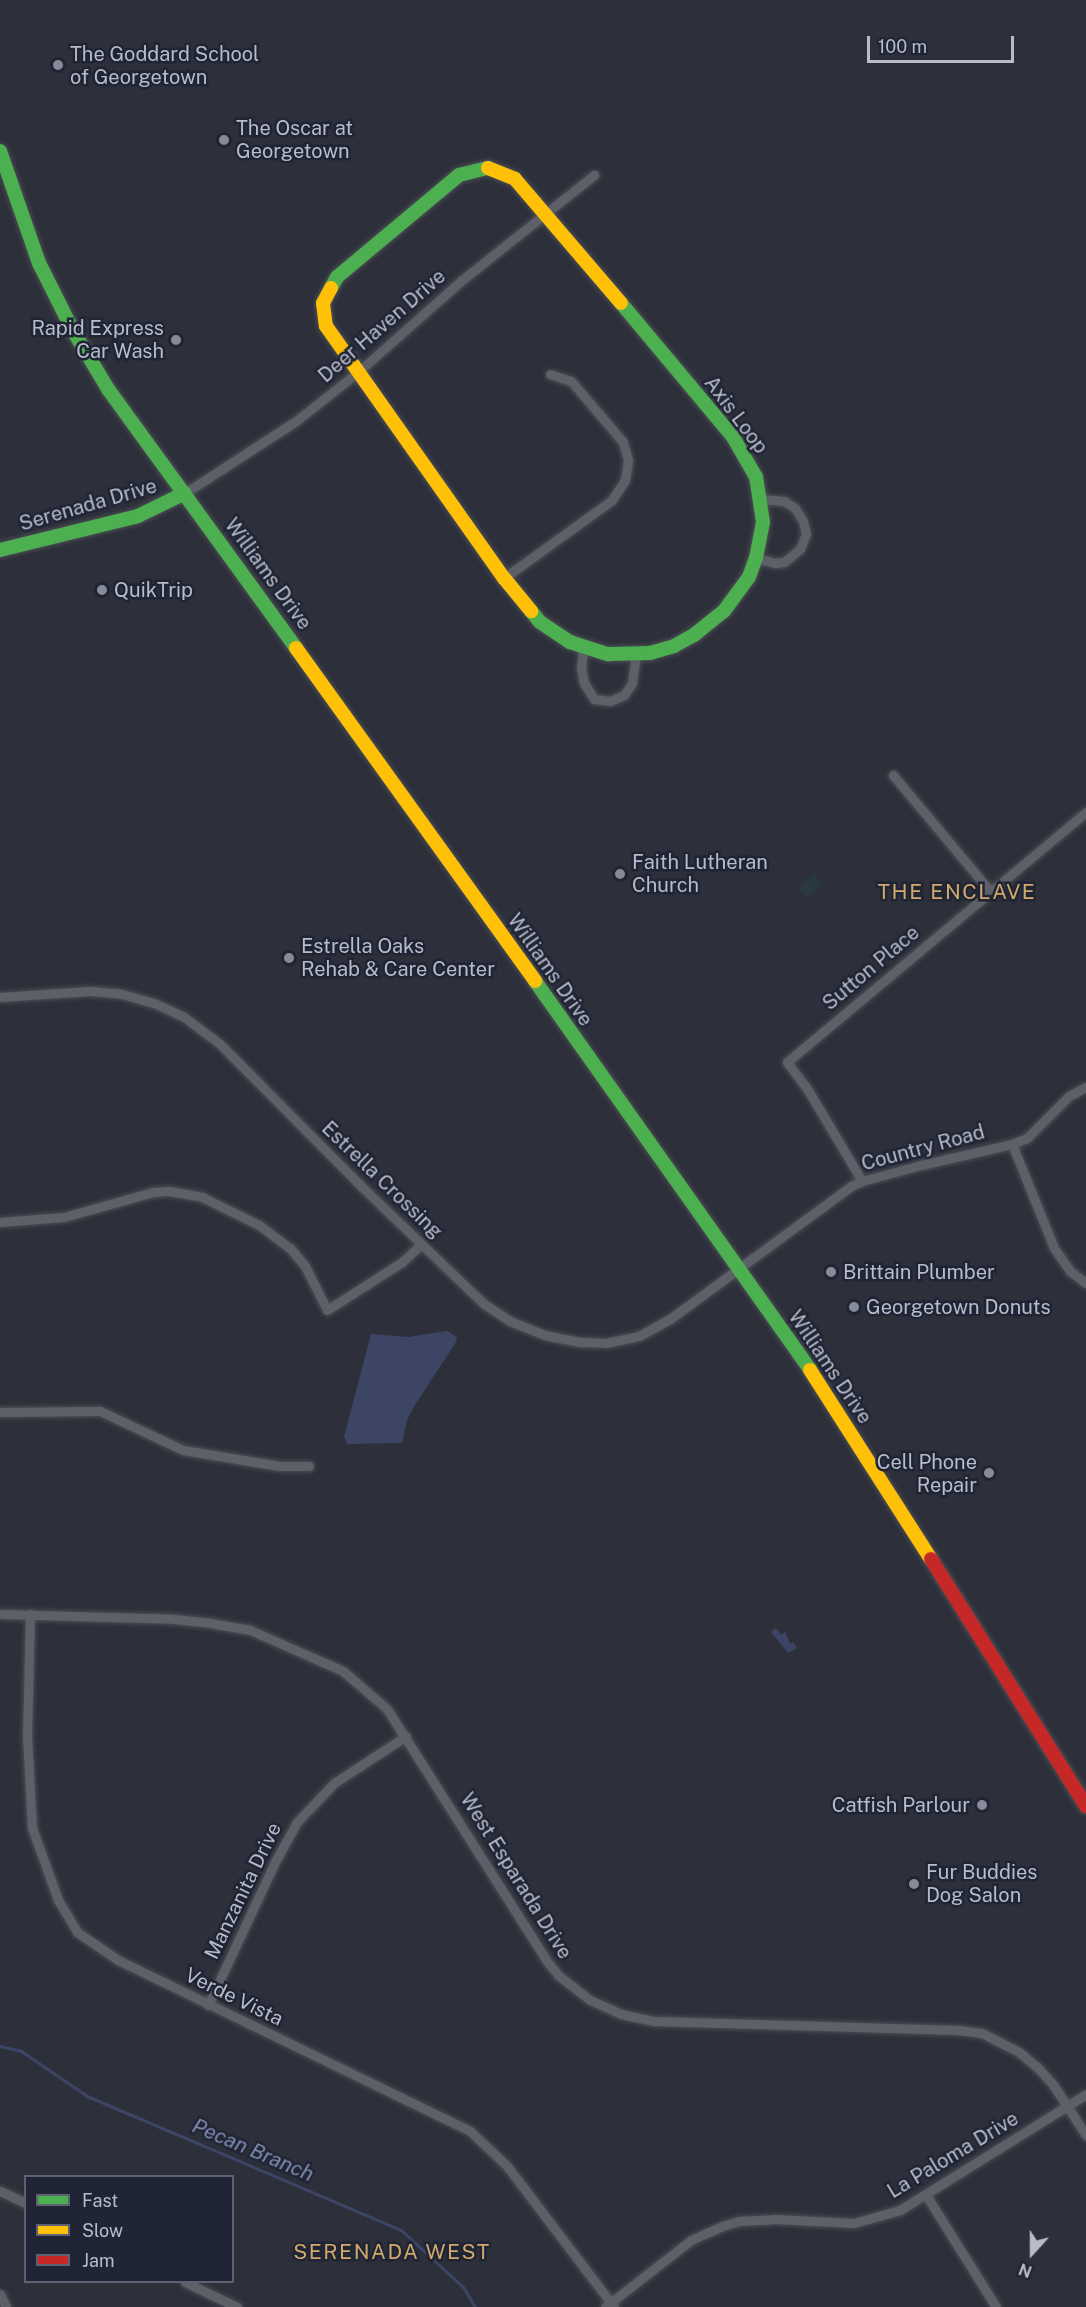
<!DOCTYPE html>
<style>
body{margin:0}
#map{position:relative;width:1086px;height:2307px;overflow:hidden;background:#2d303a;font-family:"Public Sans",sans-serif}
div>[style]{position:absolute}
.green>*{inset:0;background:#2a3940;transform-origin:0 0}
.water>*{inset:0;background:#3c4664}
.stream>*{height:3px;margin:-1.5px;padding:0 1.5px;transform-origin:1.5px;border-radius:1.5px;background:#3c4664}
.roads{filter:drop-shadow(0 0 2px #4b4d54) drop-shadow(0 0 2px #4b4d54)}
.street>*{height:9px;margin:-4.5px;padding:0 4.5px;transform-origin:4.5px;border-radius:4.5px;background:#5d6068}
.fast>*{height:14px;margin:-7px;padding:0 7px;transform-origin:7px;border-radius:7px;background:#4caf50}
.slow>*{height:14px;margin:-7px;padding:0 7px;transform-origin:7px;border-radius:7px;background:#ffc107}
.jam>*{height:14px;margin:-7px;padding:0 7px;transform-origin:7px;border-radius:7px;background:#c62828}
.dots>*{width:16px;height:16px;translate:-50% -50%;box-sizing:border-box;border:3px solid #202535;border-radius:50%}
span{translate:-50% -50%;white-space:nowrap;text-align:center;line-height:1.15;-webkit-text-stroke:5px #202535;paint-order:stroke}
.poi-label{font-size:20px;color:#b8bcca}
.left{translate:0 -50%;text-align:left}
.right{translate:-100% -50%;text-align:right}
.street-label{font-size:20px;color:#b8bcca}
.neighbourhood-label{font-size:21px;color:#d1a96c;letter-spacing:1.5px}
.water-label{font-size:21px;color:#818db0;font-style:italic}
.legend{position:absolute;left:24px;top:2175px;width:210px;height:108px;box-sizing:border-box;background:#202535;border:2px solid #5d6171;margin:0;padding:8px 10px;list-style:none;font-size:18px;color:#b8bcca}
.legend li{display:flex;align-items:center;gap:12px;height:30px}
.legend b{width:30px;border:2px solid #5d6171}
.north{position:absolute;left:1002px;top:2223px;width:60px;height:60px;-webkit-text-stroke:4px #202535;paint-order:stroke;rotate:201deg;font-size:16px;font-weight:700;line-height:24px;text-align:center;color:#b8bcca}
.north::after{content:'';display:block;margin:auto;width:21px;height:27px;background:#b8bcca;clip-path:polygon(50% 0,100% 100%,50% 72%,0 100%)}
.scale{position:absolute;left:867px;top:36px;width:147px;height:27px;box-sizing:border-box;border:3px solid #b8bcca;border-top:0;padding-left:8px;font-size:18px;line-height:21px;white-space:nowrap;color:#b8bcca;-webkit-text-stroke:4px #202535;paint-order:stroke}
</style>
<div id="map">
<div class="green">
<i style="left:814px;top:874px;width:13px;height:21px;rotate:48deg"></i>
</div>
<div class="water">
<i style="clip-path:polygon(447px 1331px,457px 1337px,456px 1342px,415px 1405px,407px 1420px,402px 1443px,347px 1444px,344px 1437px,371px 1334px,408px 1337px)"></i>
<i style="clip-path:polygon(776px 1628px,781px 1635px,785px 1632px,790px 1644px,793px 1642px,797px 1648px,788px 1653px,771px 1632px)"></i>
</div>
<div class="stream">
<i style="left:0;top:2046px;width:22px;rotate:13deg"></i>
<i style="left:21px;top:2051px;width:80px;rotate:34.3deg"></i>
<i style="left:87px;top:2096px;width:341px;rotate:23.1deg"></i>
<i style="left:401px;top:2230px;width:84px;rotate:42.6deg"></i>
<i style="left:463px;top:2287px;width:23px;rotate:59deg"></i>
</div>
<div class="roads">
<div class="street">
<i style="left:185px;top:493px;width:132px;rotate:-33deg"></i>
<i style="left:296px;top:421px;width:79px;rotate:-38.3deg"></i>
<i style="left:358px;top:372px;width:139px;rotate:-41.5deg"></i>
<i style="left:462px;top:280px;width:169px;rotate:-38.5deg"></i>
<i style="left:756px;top:558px;width:20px;rotate:15deg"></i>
<i style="left:775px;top:563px;width:9px;rotate:-6deg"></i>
<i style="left:784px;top:562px;width:21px;rotate:-39deg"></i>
<i style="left:800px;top:549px;width:16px;rotate:-68deg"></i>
<i style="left:806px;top:534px;width:13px;rotate:-103deg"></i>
<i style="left:803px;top:521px;width:15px;rotate:-122deg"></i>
<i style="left:795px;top:508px;width:13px;rotate:-148deg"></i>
<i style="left:784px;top:501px;width:23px;rotate:-175deg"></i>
<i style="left:504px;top:578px;width:133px;rotate:-35.8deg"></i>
<i style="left:612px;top:500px;width:24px;rotate:-57deg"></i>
<i style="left:625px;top:480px;width:20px;rotate:-81deg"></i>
<i style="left:628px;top:460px;width:19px;rotate:-106deg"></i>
<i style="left:623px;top:442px;width:80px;rotate:-130.4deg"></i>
<i style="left:571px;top:381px;width:22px;rotate:-162deg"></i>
<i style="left:583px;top:647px;width:21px;rotate:95deg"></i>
<i style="left:581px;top:668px;width:15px;rotate:79deg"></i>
<i style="left:584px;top:683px;width:19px;rotate:58deg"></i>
<i style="left:594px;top:699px;width:16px;rotate:7deg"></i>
<i style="left:610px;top:701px;width:15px;rotate:-23deg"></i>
<i style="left:624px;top:695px;width:14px;rotate:-56deg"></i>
<i style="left:632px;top:683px;width:29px;rotate:-82deg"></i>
<i style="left:893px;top:775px;width:151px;rotate:50.1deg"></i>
<i style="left:0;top:997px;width:90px;rotate:-3.8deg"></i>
<i style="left:90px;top:991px;width:32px;rotate:5deg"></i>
<i style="left:122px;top:994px;width:33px;rotate:16deg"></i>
<i style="left:154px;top:1003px;width:33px;rotate:25deg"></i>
<i style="left:184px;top:1017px;width:45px;rotate:36.9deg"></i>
<i style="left:220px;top:1044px;width:200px;rotate:45.2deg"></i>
<i style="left:361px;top:1186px;width:170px;rotate:43.8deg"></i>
<i style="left:484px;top:1304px;width:31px;rotate:33deg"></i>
<i style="left:510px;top:1321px;width:37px;rotate:22deg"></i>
<i style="left:544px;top:1335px;width:38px;rotate:11deg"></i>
<i style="left:581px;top:1342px;width:25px;rotate:2deg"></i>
<i style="left:606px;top:1343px;width:34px;rotate:-12deg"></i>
<i style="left:639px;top:1336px;width:35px;rotate:-29deg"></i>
<i style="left:670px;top:1319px;width:225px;rotate:-36.3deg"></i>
<i style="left:851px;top:1186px;width:12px;rotate:-24deg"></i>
<i style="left:862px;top:1181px;width:61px;rotate:-15.2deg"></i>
<i style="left:921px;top:1165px;width:93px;rotate:-13deg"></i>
<i style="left:1012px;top:1144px;width:16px;rotate:-22deg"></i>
<i style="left:1027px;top:1138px;width:59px;rotate:-45deg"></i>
<i style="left:1069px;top:1096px;width:19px;rotate:-28deg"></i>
<i style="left:1012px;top:1144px;width:112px;rotate:68deg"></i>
<i style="left:1054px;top:1248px;width:28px;rotate:55deg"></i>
<i style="left:1070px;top:1271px;width:20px;rotate:37deg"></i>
<i style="left:862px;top:1181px;width:106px;rotate:-120.7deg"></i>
<i style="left:808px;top:1090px;width:35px;rotate:-127deg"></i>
<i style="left:787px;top:1062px;width:390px;rotate:-39.9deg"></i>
<i style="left:0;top:1222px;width:64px;rotate:-4.5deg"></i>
<i style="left:64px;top:1217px;width:92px;rotate:-15.7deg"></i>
<i style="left:153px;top:1192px;width:16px;rotate:-4deg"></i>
<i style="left:169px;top:1191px;width:34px;rotate:10deg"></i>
<i style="left:202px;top:1197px;width:64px;rotate:26.2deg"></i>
<i style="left:259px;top:1225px;width:39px;rotate:37deg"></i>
<i style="left:290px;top:1248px;width:23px;rotate:50deg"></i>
<i style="left:305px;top:1266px;width:49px;rotate:63.4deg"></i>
<i style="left:327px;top:1310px;width:89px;rotate:-32.6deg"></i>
<i style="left:402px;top:1262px;width:26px;rotate:-43deg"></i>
<i style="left:0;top:1412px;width:100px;rotate:-0.6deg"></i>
<i style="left:100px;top:1411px;width:92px;rotate:25.2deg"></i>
<i style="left:183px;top:1450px;width:98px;rotate:9.4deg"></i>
<i style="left:280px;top:1466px;width:29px"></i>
<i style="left:0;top:1614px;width:174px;rotate:1.6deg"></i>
<i style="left:174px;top:1619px;width:36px;rotate:6deg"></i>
<i style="left:210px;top:1623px;width:41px;rotate:9.9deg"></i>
<i style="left:250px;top:1630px;width:102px;rotate:23.8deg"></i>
<i style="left:343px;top:1671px;width:58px;rotate:40.8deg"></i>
<i style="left:387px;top:1709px;width:297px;rotate:57.6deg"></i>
<i style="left:546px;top:1960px;width:19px;rotate:51deg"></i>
<i style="left:558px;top:1975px;width:41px;rotate:38deg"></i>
<i style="left:590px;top:2000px;width:34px;rotate:24deg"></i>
<i style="left:621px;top:2014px;width:35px;rotate:12deg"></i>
<i style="left:655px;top:2021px;width:303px;rotate:1.7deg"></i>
<i style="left:958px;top:2030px;width:24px;rotate:7deg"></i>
<i style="left:982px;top:2033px;width:42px;rotate:27.2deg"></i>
<i style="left:1019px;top:2052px;width:25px;rotate:40deg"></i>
<i style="left:1038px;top:2068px;width:24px;rotate:48deg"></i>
<i style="left:1054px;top:2086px;width:59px;rotate:56.9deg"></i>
<i style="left:30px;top:1614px;width:122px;rotate:91.4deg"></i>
<i style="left:27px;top:1736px;width:92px;rotate:86.9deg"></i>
<i style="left:32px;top:1828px;width:77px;rotate:70.1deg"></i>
<i style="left:58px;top:1900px;width:37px;rotate:59deg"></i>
<i style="left:77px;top:1932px;width:50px;rotate:34.3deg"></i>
<i style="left:118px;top:1960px;width:391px;rotate:25.9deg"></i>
<i style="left:470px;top:2131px;width:51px;rotate:43.4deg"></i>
<i style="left:507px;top:2166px;width:177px;rotate:52.8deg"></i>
<i style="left:208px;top:2005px;width:160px;rotate:-64.9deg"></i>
<i style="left:276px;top:1860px;width:43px;rotate:-61.1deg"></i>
<i style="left:297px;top:1822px;width:54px;rotate:-46.5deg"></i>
<i style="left:334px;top:1783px;width:86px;rotate:-33.1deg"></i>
<i style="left:0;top:2191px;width:29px;rotate:25deg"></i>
<i style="left:926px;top:2195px;width:132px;rotate:58deg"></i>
<i style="left:185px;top:2282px;width:58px;rotate:25.7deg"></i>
<i style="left:0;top:2294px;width:14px;rotate:65deg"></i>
<i style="left:605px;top:2307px;width:109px;rotate:-37.9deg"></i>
<i style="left:691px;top:2240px;width:34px;rotate:-24deg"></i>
<i style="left:722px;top:2226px;width:18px;rotate:-16deg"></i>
<i style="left:739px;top:2221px;width:35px;rotate:-3deg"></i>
<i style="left:774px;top:2219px;width:80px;rotate:2.9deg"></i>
<i style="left:854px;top:2223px;width:48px;rotate:-15.8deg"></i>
<i style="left:900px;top:2210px;width:219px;rotate:-31.9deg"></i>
</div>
<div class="fast">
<i style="left:0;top:151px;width:119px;rotate:70.8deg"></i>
<i style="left:39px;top:263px;width:74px;rotate:63.4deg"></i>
<i style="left:72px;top:329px;width:70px;rotate:59deg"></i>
<i style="left:108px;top:389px;width:320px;rotate:54deg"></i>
<i style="left:331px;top:288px;width:13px;rotate:-61deg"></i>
<i style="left:337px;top:277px;width:159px;rotate:-39.9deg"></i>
<i style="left:459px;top:175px;width:30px;rotate:-14deg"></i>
<i style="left:0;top:550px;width:142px;rotate:-13.8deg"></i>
<i style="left:138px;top:516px;width:52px;rotate:-26.1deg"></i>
<i style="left:531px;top:611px;width:14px;rotate:51deg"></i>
<i style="left:540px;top:622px;width:36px;rotate:34deg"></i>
<i style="left:570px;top:642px;width:40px;rotate:18deg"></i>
<i style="left:608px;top:654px;width:42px;rotate:-1.4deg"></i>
<i style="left:650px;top:653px;width:25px;rotate:-16deg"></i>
<i style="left:674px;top:646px;width:23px;rotate:-29deg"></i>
<i style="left:694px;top:635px;width:38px;rotate:-39deg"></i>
<i style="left:724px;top:611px;width:42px;rotate:-53.7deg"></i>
<i style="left:749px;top:577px;width:20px;rotate:-70deg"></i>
<i style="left:756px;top:558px;width:37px;rotate:-79deg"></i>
<i style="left:763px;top:522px;width:46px;rotate:-98.8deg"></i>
<i style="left:756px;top:477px;width:46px;rotate:-119.9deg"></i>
<i style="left:733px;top:437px;width:175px;rotate:-129.9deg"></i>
<i style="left:535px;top:981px;width:476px;rotate:54.7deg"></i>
</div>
<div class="slow">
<i style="left:488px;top:168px;width:29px;rotate:22deg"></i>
<i style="left:515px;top:179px;width:163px;rotate:49.5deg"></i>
<i style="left:331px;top:288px;width:17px;rotate:118deg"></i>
<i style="left:323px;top:303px;width:23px;rotate:83deg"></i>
<i style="left:326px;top:326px;width:309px;rotate:54.8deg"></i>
<i style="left:504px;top:578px;width:43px;rotate:50.7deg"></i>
<i style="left:296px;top:648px;width:410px;rotate:54.3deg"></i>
<i style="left:810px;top:1370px;width:224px;rotate:57.4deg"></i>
</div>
<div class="jam">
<i style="left:931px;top:1559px;width:292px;rotate:57.9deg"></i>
</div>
</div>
<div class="dots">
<i style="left:58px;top:65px;background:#878b98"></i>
<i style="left:224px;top:140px;background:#878b98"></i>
<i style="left:176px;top:340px;background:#878b98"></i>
<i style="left:102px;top:590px;background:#878b98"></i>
<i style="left:620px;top:874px;background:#878b98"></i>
<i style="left:289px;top:958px;background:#878b98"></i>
<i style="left:831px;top:1272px;background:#878b98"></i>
<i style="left:854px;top:1307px;background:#878b98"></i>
<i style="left:989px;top:1473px;background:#878b98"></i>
<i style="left:982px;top:1805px;background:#878b98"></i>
<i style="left:914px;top:1884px;background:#878b98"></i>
</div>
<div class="poi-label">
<span class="left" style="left:70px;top:66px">The Goddard School<br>of Georgetown</span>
<span class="left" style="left:236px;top:140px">The Oscar at<br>Georgetown</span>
<span class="right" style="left:164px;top:340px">Rapid Express<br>Car Wash</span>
<span class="left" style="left:114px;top:590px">QuikTrip</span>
<span class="left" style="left:632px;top:874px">Faith Lutheran<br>Church</span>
<span class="left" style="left:301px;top:958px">Estrella Oaks<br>Rehab &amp; Care Center</span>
<span class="left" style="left:843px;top:1272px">Brittain Plumber</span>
<span class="left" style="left:866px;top:1307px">Georgetown Donuts</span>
<span class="right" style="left:977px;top:1474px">Cell Phone<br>Repair</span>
<span class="right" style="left:970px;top:1805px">Catfish Parlour</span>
<span class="left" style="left:926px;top:1884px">Fur Buddies<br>Dog Salon</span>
</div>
<div class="street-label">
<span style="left:382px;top:326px;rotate:-41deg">Deer Haven Drive</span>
<span style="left:736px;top:415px;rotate:53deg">Axis Loop</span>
<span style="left:88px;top:505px;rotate:-16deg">Serenada Drive</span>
<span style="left:268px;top:574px;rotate:54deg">Williams Drive</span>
<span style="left:871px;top:968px;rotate:-40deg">Sutton Place</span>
<span style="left:550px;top:970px;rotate:55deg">Williams Drive</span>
<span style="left:923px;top:1148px;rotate:-15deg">Country Road</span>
<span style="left:382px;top:1180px;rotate:44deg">Estrella Crossing</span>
<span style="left:830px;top:1367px;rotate:56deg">Williams Drive</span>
<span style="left:516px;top:1876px;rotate:58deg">West Esparada Drive</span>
<span style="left:243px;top:1891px;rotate:-64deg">Manzanita Drive</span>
<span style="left:234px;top:1997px;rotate:26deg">Verde Vista</span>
<span style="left:953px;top:2155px;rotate:-31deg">La Paloma Drive</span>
</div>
<div class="neighbourhood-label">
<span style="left:957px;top:892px">THE ENCLAVE</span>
<span style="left:392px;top:2252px">SERENADA WEST</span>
</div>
<div class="water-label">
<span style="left:253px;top:2150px;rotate:23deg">Pecan Branch</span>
</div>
<ul class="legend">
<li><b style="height:8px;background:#4caf50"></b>Fast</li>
<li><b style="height:8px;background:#ffc107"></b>Slow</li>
<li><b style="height:8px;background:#c62828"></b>Jam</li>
</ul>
<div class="north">N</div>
<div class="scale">100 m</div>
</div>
